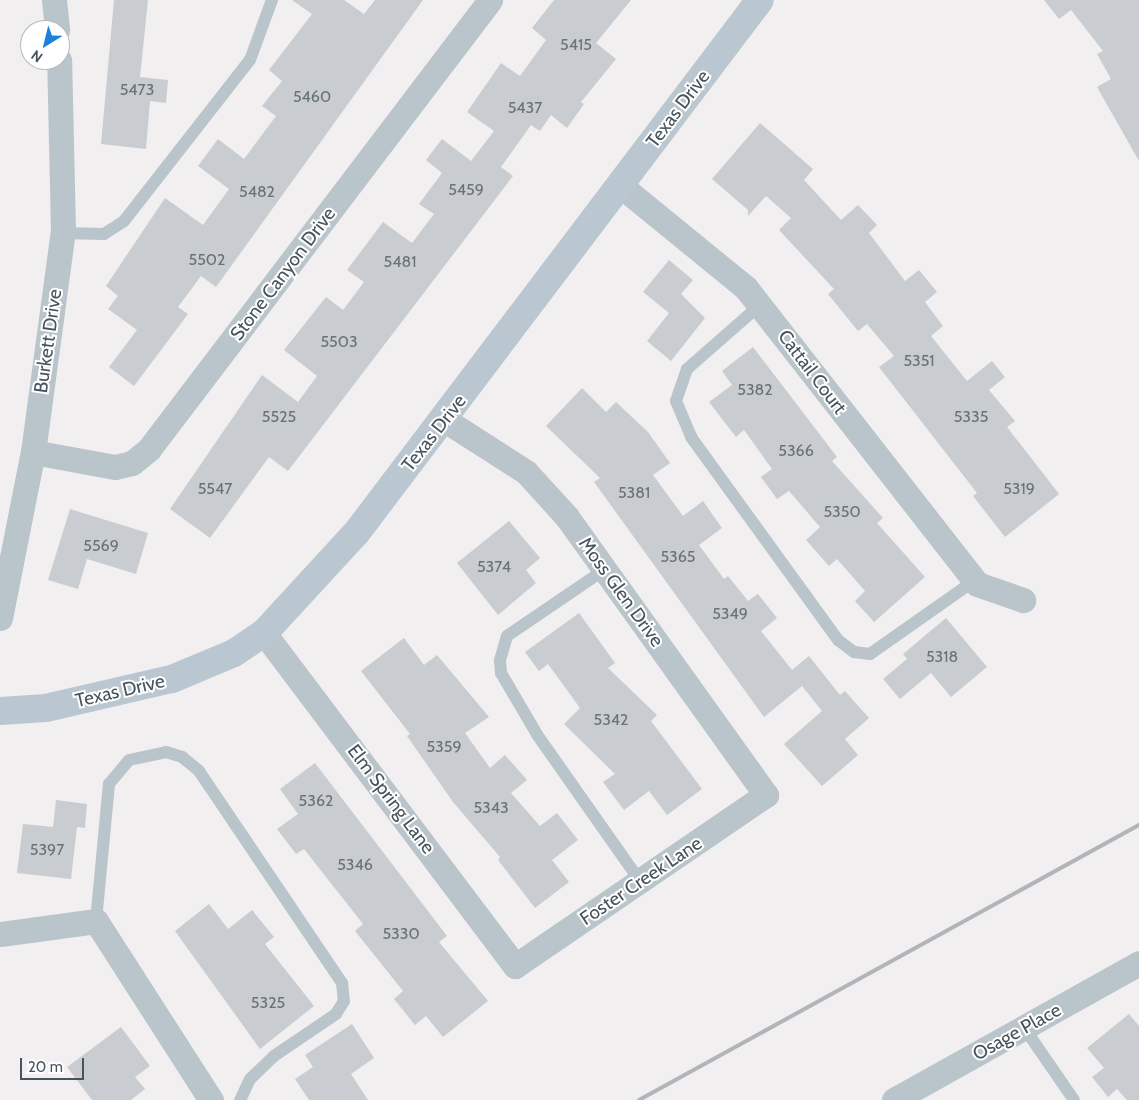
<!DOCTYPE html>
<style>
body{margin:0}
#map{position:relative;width:1139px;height:1100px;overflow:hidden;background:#f1efef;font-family:Cabin,sans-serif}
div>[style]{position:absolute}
.building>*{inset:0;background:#c9ccd1}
.lane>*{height:12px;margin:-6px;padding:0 6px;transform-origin:6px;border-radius:6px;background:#bac4cb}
.street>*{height:25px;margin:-12.5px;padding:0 12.5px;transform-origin:12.5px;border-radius:12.5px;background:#bac4cb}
.secondary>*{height:28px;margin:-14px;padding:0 14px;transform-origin:14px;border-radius:14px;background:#bbc7d0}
.rail>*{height:4px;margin:-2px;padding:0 2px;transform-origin:2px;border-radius:2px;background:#b1b5b9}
span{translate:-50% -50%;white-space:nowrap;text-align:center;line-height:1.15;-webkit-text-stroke:4px #fff;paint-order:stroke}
.number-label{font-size:16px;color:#687279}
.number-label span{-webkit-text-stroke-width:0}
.street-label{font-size:19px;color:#47545c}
.north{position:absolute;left:20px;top:20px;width:50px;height:50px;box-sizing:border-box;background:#fff;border:1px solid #b5bbbe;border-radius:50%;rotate:216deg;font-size:14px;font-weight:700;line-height:20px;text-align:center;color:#47545c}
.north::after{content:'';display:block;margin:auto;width:18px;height:22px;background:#1d80dd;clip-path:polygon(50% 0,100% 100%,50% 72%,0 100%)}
.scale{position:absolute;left:20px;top:1058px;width:64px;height:22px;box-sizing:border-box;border:2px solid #47545c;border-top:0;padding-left:6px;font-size:15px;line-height:18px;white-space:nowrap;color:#47545c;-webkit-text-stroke:4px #fff;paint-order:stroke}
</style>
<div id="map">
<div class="building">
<i style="clip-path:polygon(114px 0,148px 0,140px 77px,168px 80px,166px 103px,150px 101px,146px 149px,101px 144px)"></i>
<i style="clip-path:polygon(292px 0,344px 0,364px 14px,375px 0,423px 0,216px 287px,201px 276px,178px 307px,188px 314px,134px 386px,109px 367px,137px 330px,108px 309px,118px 296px,106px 286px,165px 198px,203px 225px,229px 189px,198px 166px,218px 139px,244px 159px,276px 116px,262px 106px,282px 81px,269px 70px,312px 14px)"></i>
<i style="clip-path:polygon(554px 0,631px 0,596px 43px,616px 59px,581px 102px,584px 104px,567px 128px,551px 115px,540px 131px,531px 125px,501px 167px,513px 176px,288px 471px,269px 457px,210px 538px,170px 509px,262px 375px,298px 402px,317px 376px,284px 350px,326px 297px,343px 310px,364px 282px,347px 270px,383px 222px,412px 243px,434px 214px,419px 204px,442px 173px,426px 160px,442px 139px,471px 161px,494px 131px,467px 112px,501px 63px,520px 76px,546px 40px,532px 28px)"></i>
<i style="clip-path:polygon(1044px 0,1139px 0,1139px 161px,1097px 87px,1111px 79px,1097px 54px,1103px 51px,1071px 10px,1059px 19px)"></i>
<i style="clip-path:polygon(760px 123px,813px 169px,804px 180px,841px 220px,858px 205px,877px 225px,869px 233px,905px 281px,919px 270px,937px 292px,925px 302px,943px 326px,931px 336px,967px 381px,992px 361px,1005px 377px,989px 390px,1015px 421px,1007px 427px,1059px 494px,1005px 537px,973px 496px,977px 493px,879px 367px,894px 356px,867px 324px,858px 331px,828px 294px,834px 289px,779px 230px,791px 218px,766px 196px,748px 216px,748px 210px,712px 179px)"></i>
<i style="clip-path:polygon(669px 260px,693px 280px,681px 294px,705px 318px,671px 361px,647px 341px,669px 313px,643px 292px)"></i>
<i style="clip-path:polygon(753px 347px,837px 457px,832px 461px,883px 518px,877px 523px,925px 577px,874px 622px,855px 601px,865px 591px,837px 559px,829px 566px,806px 540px,820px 527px,789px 491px,777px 499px,761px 477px,772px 469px,744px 430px,736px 437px,709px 402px,732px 385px,722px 371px)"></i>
<i style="clip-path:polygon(582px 388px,606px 412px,616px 402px,648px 432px,670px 463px,653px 475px,683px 516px,703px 501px,722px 528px,699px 545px,724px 579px,728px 576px,748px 601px,758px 594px,777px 618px,761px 631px,792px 670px,809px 656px,840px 695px,845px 691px,869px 718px,845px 739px,858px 755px,822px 786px,784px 744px,822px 711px,802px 686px,764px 717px,594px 482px,600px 478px,546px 426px)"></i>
<i style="clip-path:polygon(70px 509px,148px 533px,136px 574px,87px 559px,78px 589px,48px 580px)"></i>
<i style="clip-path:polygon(509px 521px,540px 558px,526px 570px,536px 583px,498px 615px,457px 563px)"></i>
<i style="clip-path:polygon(579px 613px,615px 663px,608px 668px,657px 715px,651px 721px,702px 789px,667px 815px,649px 791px,624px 810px,603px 782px,615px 774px,564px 724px,580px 708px,548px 664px,539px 671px,525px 652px)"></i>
<i style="clip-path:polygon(946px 618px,987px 667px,951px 697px,931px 673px,900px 699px,883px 679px,907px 659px,903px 654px)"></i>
<i style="clip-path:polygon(404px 638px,424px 665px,437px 655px,489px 717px,465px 733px,490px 768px,505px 755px,527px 780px,511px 793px,540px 826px,557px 813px,578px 840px,552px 860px,569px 882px,535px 908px,498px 860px,500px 857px,453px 802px,407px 736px,410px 734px,361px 671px)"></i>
<i style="clip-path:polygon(315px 763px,447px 936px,439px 942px,488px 1001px,443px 1037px,426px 1016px,415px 1025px,394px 999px,403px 991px,355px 931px,363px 924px,304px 849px,296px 854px,277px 829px,298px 814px,280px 789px)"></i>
<i style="clip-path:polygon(56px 800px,87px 804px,85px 828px,77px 827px,71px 879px,17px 873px,23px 824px,53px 827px)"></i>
<i style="clip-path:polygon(209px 904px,228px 929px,252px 910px,274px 937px,265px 944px,314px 1006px,260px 1049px,175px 931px)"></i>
<i style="clip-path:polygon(1129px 1014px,1139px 1026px,1139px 1100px,1127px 1100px,1117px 1089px,1108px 1097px,1092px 1077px,1104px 1068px,1087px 1048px)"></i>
<i style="clip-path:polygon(352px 1024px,374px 1058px,351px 1074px,368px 1100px,309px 1100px,295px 1079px,313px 1067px,305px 1055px)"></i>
<i style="clip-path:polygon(121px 1027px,150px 1066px,135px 1077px,145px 1089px,131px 1100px,92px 1100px,67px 1067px)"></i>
</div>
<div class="lane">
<i style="left:62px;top:233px;width:42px;rotate:1.4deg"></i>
<i style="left:104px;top:234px;width:24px;rotate:-33deg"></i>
<i style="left:124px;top:221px;width:204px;rotate:-52deg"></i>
<i style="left:250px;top:60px;width:64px;rotate:-69.9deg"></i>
<i style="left:760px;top:305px;width:97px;rotate:138.8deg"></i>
<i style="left:687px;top:369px;width:34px;rotate:109deg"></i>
<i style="left:676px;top:401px;width:39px;rotate:67deg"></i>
<i style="left:691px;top:437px;width:251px;rotate:54.1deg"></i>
<i style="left:838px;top:640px;width:20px;rotate:37deg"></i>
<i style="left:854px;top:652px;width:16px;rotate:7deg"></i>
<i style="left:870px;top:654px;width:127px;rotate:-35.1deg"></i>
<i style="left:604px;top:570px;width:117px;rotate:145.8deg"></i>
<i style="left:507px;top:636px;width:26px;rotate:106deg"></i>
<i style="left:500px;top:661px;width:12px;rotate:85deg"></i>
<i style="left:501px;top:673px;width:73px;rotate:59.6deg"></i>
<i style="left:538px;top:736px;width:177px;rotate:54.9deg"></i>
<i style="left:96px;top:921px;width:138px;rotate:-84.6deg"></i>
<i style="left:109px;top:784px;width:31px;rotate:-50deg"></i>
<i style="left:129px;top:760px;width:38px;rotate:-12deg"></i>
<i style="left:166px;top:752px;width:17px;rotate:17deg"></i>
<i style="left:182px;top:757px;width:22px;rotate:39deg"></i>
<i style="left:199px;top:771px;width:256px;rotate:56deg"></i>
<i style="left:342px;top:983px;width:18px;rotate:84deg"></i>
<i style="left:344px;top:1001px;width:15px;rotate:122deg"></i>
<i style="left:336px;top:1014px;width:75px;rotate:145.9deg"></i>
<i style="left:274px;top:1056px;width:33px;rotate:136deg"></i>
<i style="left:250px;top:1079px;width:23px;rotate:115deg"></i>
<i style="left:1025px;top:1029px;width:86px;rotate:55.4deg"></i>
</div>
<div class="street">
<i style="left:54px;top:0;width:30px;rotate:84deg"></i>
<i style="left:621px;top:186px;width:161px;rotate:39.2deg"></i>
<i style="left:746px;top:288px;width:375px;rotate:52deg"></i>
<i style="left:977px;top:584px;width:49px;rotate:19.2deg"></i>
<i style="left:33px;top:452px;width:83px;rotate:10.4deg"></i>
<i style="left:115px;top:467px;width:17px;rotate:-13deg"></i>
<i style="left:132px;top:463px;width:22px;rotate:-39deg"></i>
<i style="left:149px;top:449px;width:564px;rotate:-52.78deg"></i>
<i style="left:0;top:618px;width:169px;rotate:-78.8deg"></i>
<i style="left:33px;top:452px;width:224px;rotate:-82.3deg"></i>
<i style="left:63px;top:230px;width:170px;rotate:-91.3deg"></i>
<i style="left:264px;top:633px;width:417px;rotate:53deg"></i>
<i style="left:515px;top:966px;width:304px;rotate:-34.3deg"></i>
<i style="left:766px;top:795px;width:342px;rotate:-125.6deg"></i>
<i style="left:567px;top:517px;width:61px;rotate:-132.3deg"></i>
<i style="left:526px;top:472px;width:96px;rotate:-147.3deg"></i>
<i style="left:0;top:934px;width:97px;rotate:-7.7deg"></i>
<i style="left:96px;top:921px;width:213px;rotate:57.3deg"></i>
<i style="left:894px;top:1100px;width:281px;rotate:-29.2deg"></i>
</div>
<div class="secondary">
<i style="left:0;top:711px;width:46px;rotate:-3.7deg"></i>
<i style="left:46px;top:708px;width:129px;rotate:-13deg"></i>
<i style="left:172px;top:679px;width:67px;rotate:-22.8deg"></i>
<i style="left:234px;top:653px;width:36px;rotate:-34deg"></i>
<i style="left:264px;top:633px;width:137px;rotate:-47.4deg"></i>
<i style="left:357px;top:532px;width:667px;rotate:-52.86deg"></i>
</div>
<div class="rail">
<i style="left:639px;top:1100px;width:571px;rotate:-28.81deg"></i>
</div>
<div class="number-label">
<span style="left:576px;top:45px">5415</span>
<span style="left:137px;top:90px">5473</span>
<span style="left:312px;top:97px">5460</span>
<span style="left:525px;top:108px">5437</span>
<span style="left:466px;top:190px">5459</span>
<span style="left:257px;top:192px">5482</span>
<span style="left:207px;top:260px">5502</span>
<span style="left:400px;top:262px">5481</span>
<span style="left:339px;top:342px">5503</span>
<span style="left:919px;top:361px">5351</span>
<span style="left:755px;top:390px">5382</span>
<span style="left:279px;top:417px">5525</span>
<span style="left:971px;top:417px">5335</span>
<span style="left:796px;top:451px">5366</span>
<span style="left:215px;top:489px">5547</span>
<span style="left:1019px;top:489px">5319</span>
<span style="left:634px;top:493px">5381</span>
<span style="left:842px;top:512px">5350</span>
<span style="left:101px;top:546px">5569</span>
<span style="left:678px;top:557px">5365</span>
<span style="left:494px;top:567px">5374</span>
<span style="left:730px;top:614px">5349</span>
<span style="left:942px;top:657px">5318</span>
<span style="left:611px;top:720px">5342</span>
<span style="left:444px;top:747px">5359</span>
<span style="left:316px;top:801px">5362</span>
<span style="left:491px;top:808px">5343</span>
<span style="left:47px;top:850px">5397</span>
<span style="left:355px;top:865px">5346</span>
<span style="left:401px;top:934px">5330</span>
<span style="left:268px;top:1003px">5325</span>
</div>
<div class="street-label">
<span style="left:678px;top:109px;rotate:-53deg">Texas Drive</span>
<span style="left:283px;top:274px;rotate:-53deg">Stone Canyon Drive</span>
<span style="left:48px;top:341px;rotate:-82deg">Burkett Drive</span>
<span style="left:812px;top:372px;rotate:53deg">Cattail Court</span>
<span style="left:434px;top:433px;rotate:-52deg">Texas Drive</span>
<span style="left:621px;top:592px;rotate:54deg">Moss Glen Drive</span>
<span style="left:120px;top:691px;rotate:-13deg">Texas Drive</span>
<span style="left:391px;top:799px;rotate:53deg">Elm Spring Lane</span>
<span style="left:641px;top:881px;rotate:-34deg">Foster Creek Lane</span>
<span style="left:1017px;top:1032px;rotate:-29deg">Osage Place</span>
</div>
<div class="north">N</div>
<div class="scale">20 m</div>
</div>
